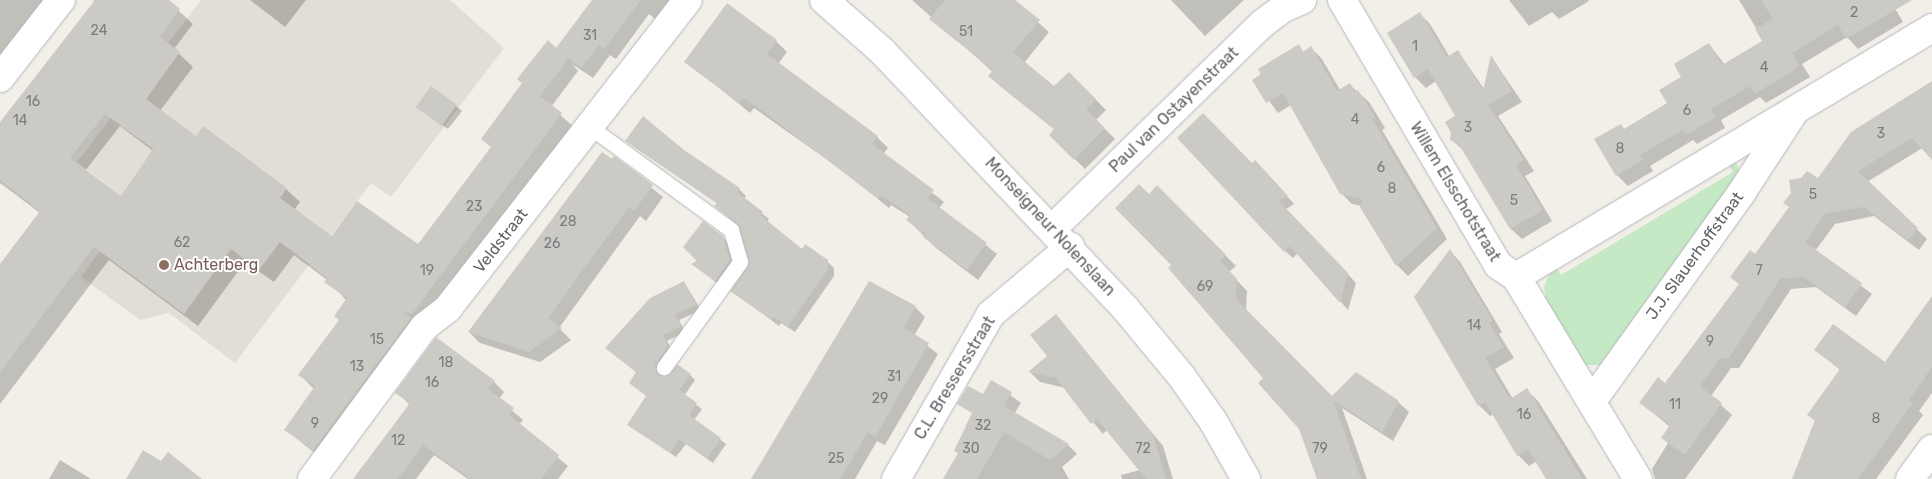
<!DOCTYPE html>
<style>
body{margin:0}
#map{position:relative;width:1932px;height:479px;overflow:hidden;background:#f1efe8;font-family:Rubik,sans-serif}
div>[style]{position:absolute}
.education>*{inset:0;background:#e1ded6}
.green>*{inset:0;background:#c5e8c5}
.shadow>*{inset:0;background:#0003}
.building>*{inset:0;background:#cccac5;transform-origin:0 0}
.roads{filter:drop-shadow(0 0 1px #b5b8bc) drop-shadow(0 0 1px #b5b8bc)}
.lane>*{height:15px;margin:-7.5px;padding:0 7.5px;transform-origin:7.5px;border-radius:7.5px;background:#fff}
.street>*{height:28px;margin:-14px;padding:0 14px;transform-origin:14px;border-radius:14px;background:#fff}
.secondary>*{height:28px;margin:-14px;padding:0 14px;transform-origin:14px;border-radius:14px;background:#fff}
.dots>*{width:14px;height:14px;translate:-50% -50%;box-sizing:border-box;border:2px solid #fff;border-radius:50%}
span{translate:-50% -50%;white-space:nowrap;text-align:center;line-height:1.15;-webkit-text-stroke:4px #fff;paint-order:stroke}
.number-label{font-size:14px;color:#7a7d7f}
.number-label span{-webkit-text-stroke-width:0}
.street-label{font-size:16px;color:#5f6368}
.education-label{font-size:16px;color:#785e54}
.left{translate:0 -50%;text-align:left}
</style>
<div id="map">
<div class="education">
<i style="clip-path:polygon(201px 0,450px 0,504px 48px,391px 197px,371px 183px,235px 363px,169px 313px,140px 320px,81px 277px,133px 205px,77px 162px)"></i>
</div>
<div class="green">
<i style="clip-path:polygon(1736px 163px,1742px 173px,1604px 365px,1585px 365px,1546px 300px,1544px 287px,1549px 274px,1557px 268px,1561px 275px,1733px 172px,1729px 165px)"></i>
</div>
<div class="shadow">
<i style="clip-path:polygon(0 0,44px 0,0 58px)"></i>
<i style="clip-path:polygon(evenodd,93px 0,167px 0,193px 24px,174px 49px,193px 67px,160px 111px,196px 137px,286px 189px,300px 202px,294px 210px,332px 238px,418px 246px,492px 148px,483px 139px,523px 84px,518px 79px,556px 49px,594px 0,669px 0,655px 19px,649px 14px,616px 59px,610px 55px,593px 78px,572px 64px,578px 71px,551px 107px,574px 127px,327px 463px,286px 430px,314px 389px,300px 375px,340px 320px,347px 301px,327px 280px,294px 255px,274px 282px,245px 262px,198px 326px,109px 260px,0 404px,0 266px,40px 213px,0 183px,0 125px,95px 2px,93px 0,120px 126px,153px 151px,121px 198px,85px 171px,120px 126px)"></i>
<i style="clip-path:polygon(250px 0,306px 0,285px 27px)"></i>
<i style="clip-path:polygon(912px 0,1013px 0,1049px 32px,1024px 63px,1054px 88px,1069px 73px,1106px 110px,1096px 120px,1115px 139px,1085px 169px,1051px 135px,1055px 130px,1000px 86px,990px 76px,993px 72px)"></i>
<i style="clip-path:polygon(1171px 0,1244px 0,1205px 36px)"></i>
<i style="clip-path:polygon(1509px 0,1588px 0,1589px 1px,1559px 19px,1552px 12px,1529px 26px)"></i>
<i style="clip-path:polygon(1739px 0,1890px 0,1903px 22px,1858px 49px,1847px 37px,1802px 64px,1810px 77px,1766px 103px,1760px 97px,1721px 120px,1725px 128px,1697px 144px,1693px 140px,1650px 166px,1653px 171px,1628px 186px,1617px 175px,1596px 140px,1621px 125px,1625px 130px,1668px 103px,1709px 44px,1725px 65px,1764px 41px)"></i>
<i style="clip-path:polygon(1420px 14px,1430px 24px,1449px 56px,1458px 51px,1484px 89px,1492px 58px,1522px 102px,1498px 116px,1534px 171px,1525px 176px,1552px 221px,1522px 239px,1511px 229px,1464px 151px,1452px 140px,1457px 116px,1436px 81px,1426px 88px,1415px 77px)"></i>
<i style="clip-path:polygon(776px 41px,787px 52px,778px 64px,877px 137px,888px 148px,883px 154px,944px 202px,939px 208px,997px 254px,978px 280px,936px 248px,908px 220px,910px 217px,891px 205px,889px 208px,846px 173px,754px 108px,750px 113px,686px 61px)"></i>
<i style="clip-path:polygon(1298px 46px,1305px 53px,1311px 48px,1322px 59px,1340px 90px,1350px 85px,1369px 102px,1385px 128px,1382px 130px,1447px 239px,1408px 276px,1397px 265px,1362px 206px,1352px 204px,1341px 193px,1291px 105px,1278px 113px,1254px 80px)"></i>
<i style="clip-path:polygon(1932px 86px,1932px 154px,1924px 147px,1867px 182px,1927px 239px,1919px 250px,1874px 216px,1835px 224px,1815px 251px,1872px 294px,1856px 316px,1816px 287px,1791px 289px,1739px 368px,1731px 368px,1711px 396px,1732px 415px,1685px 479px,1655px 479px,1652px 469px,1668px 443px,1663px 438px,1670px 427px,1641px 403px,1665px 384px,1740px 285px,1732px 277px,1755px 256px,1818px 180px)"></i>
<i style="clip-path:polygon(456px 106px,462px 111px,448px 129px,416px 107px)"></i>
<i style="clip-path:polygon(626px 141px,683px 151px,739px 189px,746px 196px,744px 199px,769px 219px,767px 222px,803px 251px,827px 261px,834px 268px,834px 276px,795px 332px,781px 323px,779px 326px,732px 291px,751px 263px,741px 228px,716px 206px,718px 204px)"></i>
<i style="clip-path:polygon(614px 158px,663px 197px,646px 221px,640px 216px,559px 328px,571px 340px,540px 362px,480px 343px,469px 332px)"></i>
<i style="clip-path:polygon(1252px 164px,1263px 169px,1294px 204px,1286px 209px,1356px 283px,1348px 310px,1298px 253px,1293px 258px,1285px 251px)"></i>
<i style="clip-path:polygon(1157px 187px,1236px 266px,1229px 272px,1247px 291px,1246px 311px,1332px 398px,1398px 402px,1409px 412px,1393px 441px,1342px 408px,1367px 479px,1318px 479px,1300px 428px,1265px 378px,1173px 265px,1149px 196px)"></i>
<i style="clip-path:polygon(722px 237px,731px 246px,738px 270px,724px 289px,693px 264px)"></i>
<i style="clip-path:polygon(1450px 251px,1460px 262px,1502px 332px,1499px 334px,1514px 358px,1495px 369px,1513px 399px,1527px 390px,1538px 401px,1587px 479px,1548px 479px,1537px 461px,1529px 466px,1518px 455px,1494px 414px,1490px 416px,1479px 405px)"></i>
<i style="clip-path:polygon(684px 282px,701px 310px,679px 320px,685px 332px,667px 341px,673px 352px,659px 373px,663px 377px,690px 375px,695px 380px,684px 396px,702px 409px,694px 420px,726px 444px,713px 463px,686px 444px,676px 457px,634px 428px,656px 398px,637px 373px,607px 348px)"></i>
<i style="clip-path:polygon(1932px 299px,1932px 393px,1919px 411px,1923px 415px,1876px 479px,1793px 479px,1815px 421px,1809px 415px,1840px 370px,1816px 350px,1885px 364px)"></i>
<i style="clip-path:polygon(915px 307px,925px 317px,914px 336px,938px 354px,885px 445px,877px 441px,855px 479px,753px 479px)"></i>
<i style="clip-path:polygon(1056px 316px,1163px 446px,1173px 479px,1122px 479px,1121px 475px,1140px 470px,1107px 430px,1103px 434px,1065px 388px,1040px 382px,1030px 372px,1049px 356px)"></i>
<i style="clip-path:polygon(494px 382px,504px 392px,499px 399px,523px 420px,519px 425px,568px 466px,558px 479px,468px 479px,434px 455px,416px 479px,355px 479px,410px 405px,397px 392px)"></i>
<i style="clip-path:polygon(992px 382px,1021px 403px,1014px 414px,1068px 445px,1077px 454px,1062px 467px,1069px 479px,944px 479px,959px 454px,969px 428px,966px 425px)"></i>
<i style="clip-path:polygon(60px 460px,91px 479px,49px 479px)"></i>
</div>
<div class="building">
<i style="clip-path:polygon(evenodd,95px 0,169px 0,180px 9px,160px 37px,180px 52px,146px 99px,196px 136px,203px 126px,287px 188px,280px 198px,332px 236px,357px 201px,418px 244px,491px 147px,481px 139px,522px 83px,562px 113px,412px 314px,401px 311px,411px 318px,313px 450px,284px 430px,315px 386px,298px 375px,339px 320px,334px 316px,347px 298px,324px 282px,327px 278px,280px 242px,259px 270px,231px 249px,184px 314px,94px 247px,0 373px,0 264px,40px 211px,0 180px,0 122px,95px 0,105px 114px,153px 149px,121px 196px,70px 158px,105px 114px)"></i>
<i style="clip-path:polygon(592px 0,641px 0,604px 49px,599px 45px,581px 68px,565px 56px,568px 59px,540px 96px,517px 79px,548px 40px,556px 48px)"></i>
<i style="clip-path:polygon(945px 0,1015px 0,1040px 20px,1013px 52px,1054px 86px,1069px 72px,1096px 99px,1086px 109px,1105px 128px,1074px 160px,1049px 135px,1054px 129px,988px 76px,993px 70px,929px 19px)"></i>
<i style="clip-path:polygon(1761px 0,1912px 0,1846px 39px,1838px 25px,1792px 53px,1800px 66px,1755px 94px,1750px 86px,1711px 109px,1716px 117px,1686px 135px,1683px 130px,1640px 155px,1643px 160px,1616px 176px,1594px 139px,1621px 124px,1624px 129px,1667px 103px,1659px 90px,1681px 77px,1674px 64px,1709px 43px,1722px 65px,1762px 41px,1755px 29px,1773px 19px)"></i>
<i style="clip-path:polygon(727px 3px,777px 40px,767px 54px,878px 136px,872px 144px,934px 190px,927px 198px,987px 243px,967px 270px,923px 237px,925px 234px,906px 220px,910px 215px,880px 195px,877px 198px,764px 112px,743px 98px,739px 103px,684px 62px)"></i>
<i style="clip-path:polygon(1420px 12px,1447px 57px,1458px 50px,1483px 91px,1491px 55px,1512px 91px,1488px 105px,1524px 160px,1516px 165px,1543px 210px,1510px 229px,1458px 143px,1450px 140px,1451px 133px,1445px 122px,1455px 116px,1428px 69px,1414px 78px,1387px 33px)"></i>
<i style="clip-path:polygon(1299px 44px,1303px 52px,1311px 46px,1337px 91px,1350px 83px,1355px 92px,1358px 90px,1375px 117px,1372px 119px,1437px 228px,1396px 266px,1360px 207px,1362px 199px,1340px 194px,1283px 93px,1266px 103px,1252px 80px,1261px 74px,1258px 69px)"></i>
<i style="clip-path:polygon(1932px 81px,1932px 160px,1912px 138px,1858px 171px,1918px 228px,1908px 240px,1863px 207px,1825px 214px,1805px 242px,1862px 283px,1845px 307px,1804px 277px,1780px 279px,1729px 358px,1720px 359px,1700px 386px,1722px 403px,1685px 455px,1661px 438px,1670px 425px,1639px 403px,1658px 377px,1665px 383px,1739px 284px,1730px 277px,1750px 250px,1755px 254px,1789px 207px,1783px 203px,1791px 193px,1789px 180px,1801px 178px,1807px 171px,1818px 178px,1851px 132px)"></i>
<i style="left:431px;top:86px;width:32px;height:26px;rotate:36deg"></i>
<i style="clip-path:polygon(1203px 113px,1252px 163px,1255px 160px,1288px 196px,1279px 201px,1348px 273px,1340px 303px,1290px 246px,1284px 252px,1177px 138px)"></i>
<i style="clip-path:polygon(643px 116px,684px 150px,740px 188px,737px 192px,763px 212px,760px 215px,802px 249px,805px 244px,828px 260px,828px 269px,788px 326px,774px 317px,772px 320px,730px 291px,749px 263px,737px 223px,714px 206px,717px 203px,625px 141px)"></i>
<i style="clip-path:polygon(602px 152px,612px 159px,614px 156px,653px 185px,634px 211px,629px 207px,548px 318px,562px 328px,529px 352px,468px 332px)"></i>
<i style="clip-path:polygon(1139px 184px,1149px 194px,1157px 185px,1226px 255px,1220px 261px,1237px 279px,1236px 299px,1332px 396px,1356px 372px,1399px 401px,1382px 432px,1333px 400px,1361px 479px,1317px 479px,1299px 429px,1258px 383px,1263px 378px,1168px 268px,1171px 265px,1115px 208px)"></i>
<i style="clip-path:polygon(703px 221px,723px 236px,730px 260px,715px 281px,691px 264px,697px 261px,683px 247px)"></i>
<i style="clip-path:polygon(1450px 249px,1493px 321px,1489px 323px,1504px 347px,1485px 358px,1510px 399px,1527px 388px,1582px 479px,1546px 479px,1528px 449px,1517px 456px,1485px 402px,1478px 406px,1414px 297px)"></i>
<i style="clip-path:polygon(684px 281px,696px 305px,675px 314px,681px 327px,663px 335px,668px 346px,655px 367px,663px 376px,668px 375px,677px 364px,691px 374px,679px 390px,697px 403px,689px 415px,721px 438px,707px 459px,679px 439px,670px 453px,627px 425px,646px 396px,629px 383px,636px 372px,605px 348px,650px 298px)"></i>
<i style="clip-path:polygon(869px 281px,916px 306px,904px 328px,929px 343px,875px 437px,868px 432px,840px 479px,751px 479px)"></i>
<i style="clip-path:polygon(1932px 296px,1932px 367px,1909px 400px,1913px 403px,1858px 479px,1792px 479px,1815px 420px,1807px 415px,1840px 369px,1814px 350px,1833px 324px,1885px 362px)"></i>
<i style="clip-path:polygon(1056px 314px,1153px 434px,1166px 479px,1146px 479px,1097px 419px,1091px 424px,1056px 378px,1028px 372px,1047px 356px,1030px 335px)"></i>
<i style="clip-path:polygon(436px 337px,495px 381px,488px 389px,514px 408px,509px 415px,559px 455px,541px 479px,470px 479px,423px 445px,398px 479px,353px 479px,410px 403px,395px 393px)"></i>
<i style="clip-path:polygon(991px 380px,1012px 392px,1004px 406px,1069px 444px,1050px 460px,1004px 432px,977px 479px,943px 479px,958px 453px,954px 451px,972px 413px,957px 404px,968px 386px,983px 394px)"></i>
<i style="clip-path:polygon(143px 450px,161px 461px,168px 452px,202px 479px,126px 479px)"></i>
</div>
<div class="roads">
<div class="lane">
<i style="left:590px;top:127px;width:175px;rotate:36.1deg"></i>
<i style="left:731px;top:230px;width:33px;rotate:74deg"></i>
<i style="left:740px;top:262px;width:130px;rotate:125.9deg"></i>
</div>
<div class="street">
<i style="left:1342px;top:0;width:308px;rotate:59.5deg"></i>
<i style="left:1498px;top:265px;width:22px;rotate:34deg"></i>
<i style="left:1516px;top:277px;width:236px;rotate:58.9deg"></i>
<i style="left:0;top:78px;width:99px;rotate:-52deg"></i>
<i style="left:1053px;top:228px;width:292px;rotate:-44.3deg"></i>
<i style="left:1262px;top:24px;width:26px;rotate:-37deg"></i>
<i style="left:1283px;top:8px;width:21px;rotate:-23deg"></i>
<i style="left:1516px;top:277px;width:485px;rotate:-30.9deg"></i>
<i style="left:1592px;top:401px;width:257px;rotate:-54.3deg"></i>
<i style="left:1742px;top:192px;width:92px;rotate:-57deg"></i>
<i style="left:312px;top:479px;width:189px;rotate:-53.6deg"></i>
<i style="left:424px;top:327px;width:31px;rotate:-38deg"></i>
<i style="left:448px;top:308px;width:390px;rotate:-52.1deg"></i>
<i style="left:896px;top:479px;width:190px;rotate:-60.1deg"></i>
<i style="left:991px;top:314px;width:104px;rotate:-40.3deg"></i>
<i style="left:1910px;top:479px;width:37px;rotate:-54deg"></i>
</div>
<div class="secondary">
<i style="left:824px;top:0;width:76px;rotate:41.3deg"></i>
<i style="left:881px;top:50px;width:355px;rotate:46.6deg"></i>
<i style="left:1125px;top:308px;width:89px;rotate:50.4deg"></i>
<i style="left:1182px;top:377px;width:54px;rotate:54.8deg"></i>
<i style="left:1213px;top:421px;width:67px;rotate:60.4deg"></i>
</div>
</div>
<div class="dots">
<i style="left:164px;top:265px;background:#8d6e63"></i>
</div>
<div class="number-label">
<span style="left:1854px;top:13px">2</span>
<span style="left:99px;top:31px">24</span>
<span style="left:966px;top:32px">51</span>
<span style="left:590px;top:36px">31</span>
<span style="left:1415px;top:47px">1</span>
<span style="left:1764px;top:68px">4</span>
<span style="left:33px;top:102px">16</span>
<span style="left:1687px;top:111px">6</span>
<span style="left:1355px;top:120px">4</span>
<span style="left:20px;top:121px">14</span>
<span style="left:1468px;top:128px">3</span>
<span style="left:1881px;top:134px">3</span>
<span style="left:1620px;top:149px">8</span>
<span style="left:1381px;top:168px">6</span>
<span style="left:1392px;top:189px">8</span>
<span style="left:1813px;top:195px">5</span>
<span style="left:1514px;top:201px">5</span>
<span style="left:474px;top:207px">23</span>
<span style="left:568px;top:222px">28</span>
<span style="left:182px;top:243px">62</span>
<span style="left:552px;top:244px">26</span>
<span style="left:427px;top:271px">19</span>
<span style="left:1759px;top:271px">7</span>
<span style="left:1205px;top:287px">69</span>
<span style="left:1474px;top:326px">14</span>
<span style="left:377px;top:340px">15</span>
<span style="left:1710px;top:342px">9</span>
<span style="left:446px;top:363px">18</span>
<span style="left:357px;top:367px">13</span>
<span style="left:894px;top:377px">31</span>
<span style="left:432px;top:383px">16</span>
<span style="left:880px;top:399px">29</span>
<span style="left:1675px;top:405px">11</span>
<span style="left:1524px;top:415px">16</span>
<span style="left:1876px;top:419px">8</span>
<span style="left:315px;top:424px">9</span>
<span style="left:983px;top:426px">32</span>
<span style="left:398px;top:441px">12</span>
<span style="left:971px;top:449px">30</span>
<span style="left:1143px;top:449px">72</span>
<span style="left:1320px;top:449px">79</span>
<span style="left:836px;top:459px">25</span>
</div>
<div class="street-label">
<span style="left:1174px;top:110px;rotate:-44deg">Paul van Ostayenstraat</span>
<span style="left:1455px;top:192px;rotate:59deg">Willem Elsschotstraat</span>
<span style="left:1050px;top:227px;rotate:47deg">Monseigneur Nolenslaan</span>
<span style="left:501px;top:241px;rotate:-52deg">Veldstraat</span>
<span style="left:1695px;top:256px;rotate:-54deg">J.J. Slauerhoffstraat</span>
<span style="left:955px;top:378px;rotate:-59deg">C.L. Bressersstraat</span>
</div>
<div class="education-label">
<span class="left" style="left:174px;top:265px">Achterberg</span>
</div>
</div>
